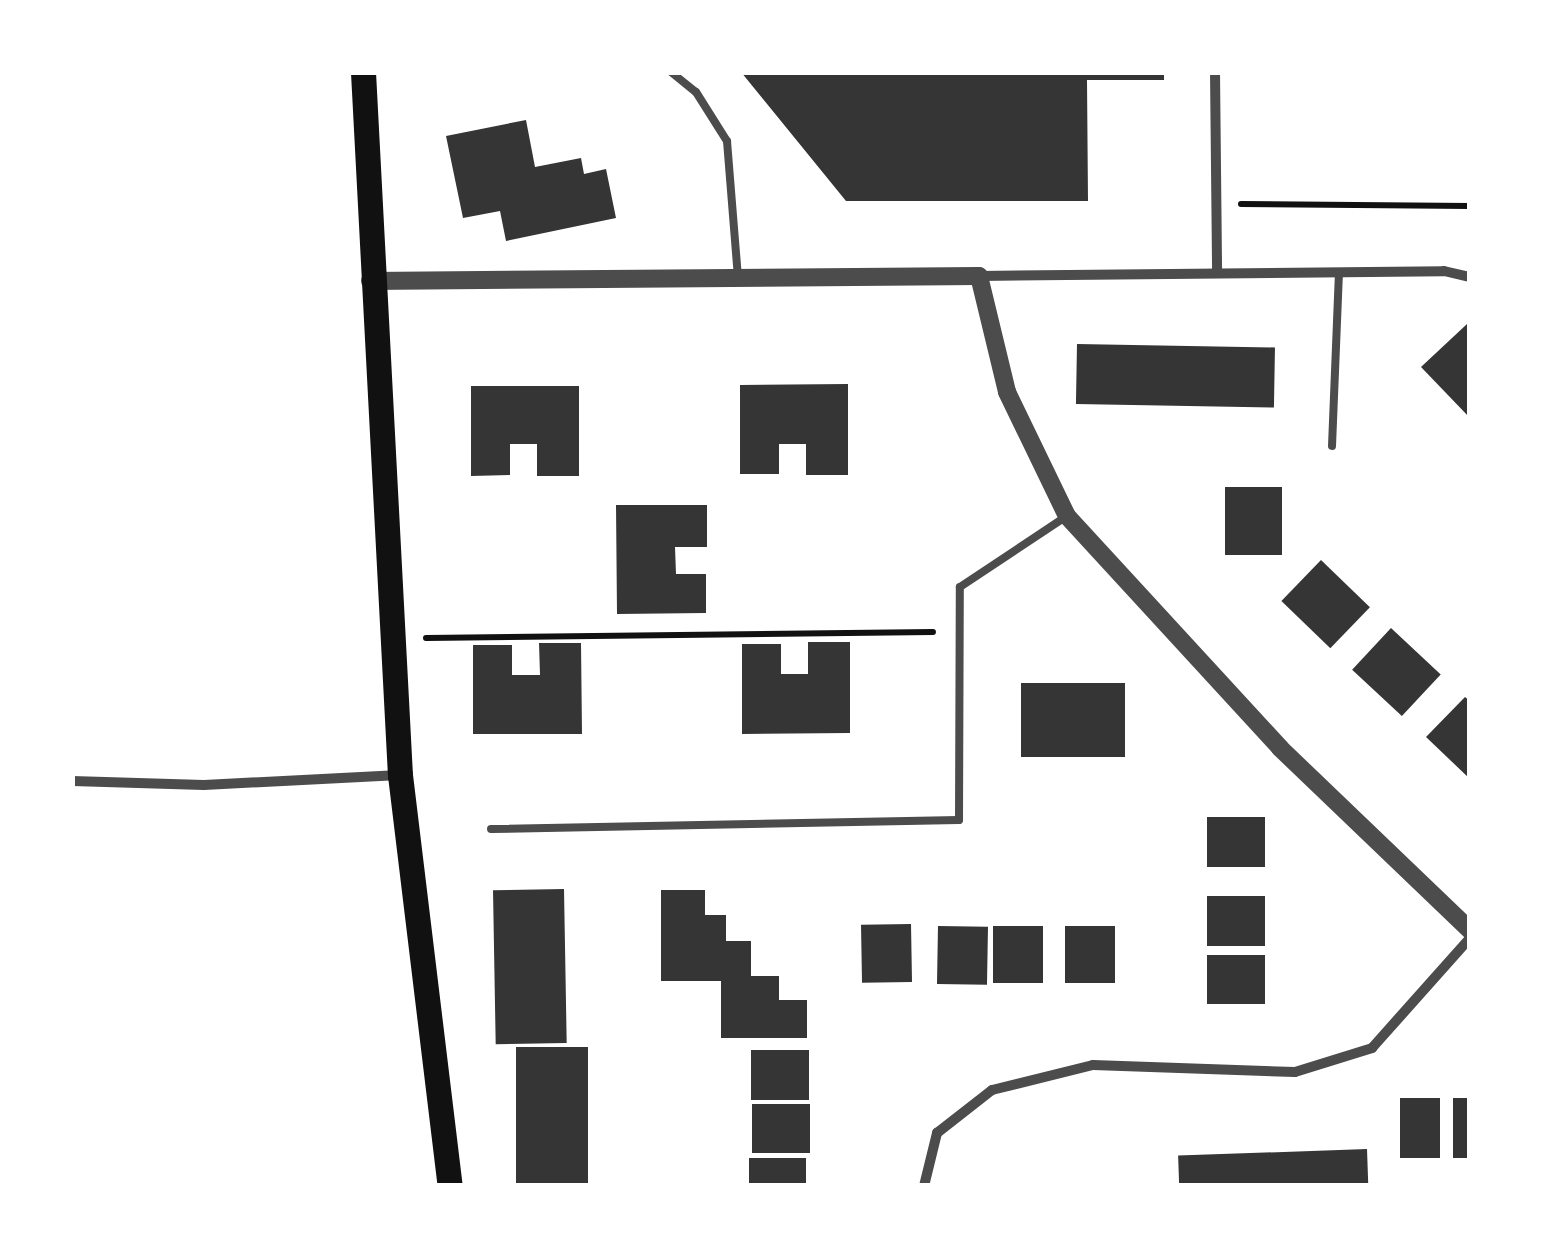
<!DOCTYPE html>
<style>
body{margin:0}
#map{position:relative;width:1542px;height:1258px;overflow:hidden;background:#fff;font-family:Karla,sans-serif}
div>[style]{position:absolute}
.building>*{inset:0;background:#353535;transform-origin:0 0}
.path>*{height:6px;margin:-3px;padding:0 3px;transform-origin:3px;border-radius:3px;background:#111}
.service>*{height:8px;margin:-4px;padding:0 4px;transform-origin:4px;border-radius:4px;background:#4c4c4c}
.minor>*{height:10px;margin:-5px;padding:0 5px;transform-origin:5px;border-radius:5px;background:#4c4c4c}
.tertiary>*{height:18px;margin:-9px;padding:0 9px;transform-origin:9px;border-radius:9px;background:#4c4c4c}
.primary>*{height:25px;margin:-12.5px;padding:0 12.5px;transform-origin:12.5px;border-radius:12.5px;background:#111}
span{translate:-50% -50%;white-space:nowrap;text-align:center;line-height:1.15;-webkit-text-stroke:9px #fff;paint-order:stroke}
.frame{position:absolute;inset:0;border:75px solid #fff;pointer-events:none}
</style>
<div id="map">
<div class="building">
<i style="clip-path:polygon(741px 72px,1164px 72px,1164px 80px,1087px 80px,1088px 201px,846px 201px)"></i>
<i style="clip-path:polygon(526px 120px,535px 167px,581px 158px,584px 174px,606px 169px,616px 218px,506px 241px,500px 211px,463px 218px,446px 136px)"></i>
<i style="clip-path:polygon(1467px 324px,1470px 327px,1470px 418px,1421px 367px)"></i>
<i style="left:1077px;top:344px;width:198px;height:60px;rotate:1deg"></i>
<i style="clip-path:polygon(848px 384px,848px 475px,806px 475px,806px 444px,779px 444px,779px 474px,740px 474px,740px 385px)"></i>
<i style="clip-path:polygon(471px 386px,579px 386px,579px 476px,537px 476px,537px 444px,510px 444px,510px 475px,471px 476px)"></i>
<i style="left:1225px;top:487px;width:57px;height:68px"></i>
<i style="clip-path:polygon(616px 505px,707px 505px,707px 547px,675px 547px,676px 574px,706px 574px,706px 613px,617px 614px)"></i>
<i style="left:1321px;top:560px;width:68px;height:57px;rotate:44deg"></i>
<i style="left:1391px;top:628px;width:68px;height:57px;rotate:43deg"></i>
<i style="clip-path:polygon(808px 642px,850px 642px,850px 733px,742px 734px,742px 644px,781px 644px,781px 674px,808px 674px)"></i>
<i style="clip-path:polygon(539px 643px,581px 643px,582px 734px,473px 734px,473px 645px,512px 645px,512px 675px,540px 675px)"></i>
<i style="left:1021px;top:683px;width:104px;height:74px"></i>
<i style="clip-path:polygon(1465px 697px,1470px 701px,1470px 779px,1426px 737px)"></i>
<i style="left:1207px;top:817px;width:58px;height:50px"></i>
<i style="left:564px;top:889px;width:154px;height:71px;rotate:89deg"></i>
<i style="clip-path:polygon(661px 890px,705px 890px,705px 915px,726px 915px,726px 941px,751px 941px,751px 976px,779px 976px,779px 1000px,807px 1000px,807px 1038px,721px 1038px,721px 981px,661px 981px)"></i>
<i style="left:1207px;top:896px;width:58px;height:50px"></i>
<i style="left:911px;top:924px;width:58px;height:50px;rotate:89deg"></i>
<i style="left:938px;top:926px;width:50px;height:58px;rotate:1deg"></i>
<i style="left:993px;top:926px;width:50px;height:57px"></i>
<i style="left:1065px;top:926px;width:50px;height:57px"></i>
<i style="left:1207px;top:955px;width:58px;height:49px"></i>
<i style="left:516px;top:1047px;width:72px;height:139px"></i>
<i style="left:751px;top:1050px;width:58px;height:50px"></i>
<i style="left:1400px;top:1098px;width:40px;height:60px"></i>
<i style="left:1453px;top:1098px;width:17px;height:60px"></i>
<i style="left:752px;top:1104px;width:58px;height:49px"></i>
<i style="left:1367px;top:1149px;width:37px;height:189px;rotate:88deg"></i>
<i style="left:749px;top:1158px;width:57px;height:28px"></i>
</div>
<div class="path">
<i style="left:1241px;top:204px;width:229px;rotate:0.5deg"></i>
<i style="left:426px;top:638px;width:507px;rotate:-0.68deg"></i>
</div>
<div class="service">
<i style="left:671px;top:72px;width:32px;rotate:39deg"></i>
<i style="left:696px;top:92px;width:58px;rotate:57.7deg"></i>
<i style="left:727px;top:141px;width:137px;rotate:85.4deg"></i>
<i style="left:1332px;top:446px;width:174px;rotate:-87.7deg"></i>
<i style="left:491px;top:829px;width:468px;rotate:-1.1deg"></i>
<i style="left:959px;top:820px;width:233px;rotate:-89.8deg"></i>
<i style="left:960px;top:587px;width:128px;rotate:-33.6deg"></i>
</div>
<div class="minor">
<i style="left:1215px;top:72px;width:200px;rotate:89.4deg"></i>
<i style="left:979px;top:276px;width:465px;rotate:-0.6deg"></i>
<i style="left:1444px;top:271px;width:27px;rotate:13deg"></i>
<i style="left:72px;top:781px;width:132px;rotate:1.7deg"></i>
<i style="left:204px;top:785px;width:196px;rotate:-2.9deg"></i>
<i style="left:924px;top:1186px;width:55px;rotate:-76.2deg"></i>
<i style="left:937px;top:1133px;width:70px;rotate:-38deg"></i>
<i style="left:992px;top:1090px;width:104px;rotate:-13.9deg"></i>
<i style="left:1093px;top:1065px;width:202px;rotate:2deg"></i>
<i style="left:1295px;top:1072px;width:81px;rotate:-17.3deg"></i>
<i style="left:1372px;top:1048px;width:147px;rotate:-48.3deg"></i>
</div>
<div class="tertiary">
<i style="left:370px;top:281px;width:609px;rotate:-0.47deg"></i>
<i style="left:979px;top:276px;width:119px;rotate:76.4deg"></i>
<i style="left:1007px;top:392px;width:138px;rotate:64.2deg"></i>
<i style="left:1067px;top:516px;width:315px;rotate:47.4deg"></i>
<i style="left:1280px;top:748px;width:263px;rotate:43.8deg"></i>
</div>
<div class="primary">
<i style="left:363px;top:72px;width:704px;rotate:86.99deg"></i>
<i style="left:400px;top:775px;width:414px;rotate:83.1deg"></i>
</div>
<div class="frame"></div>
</div>
